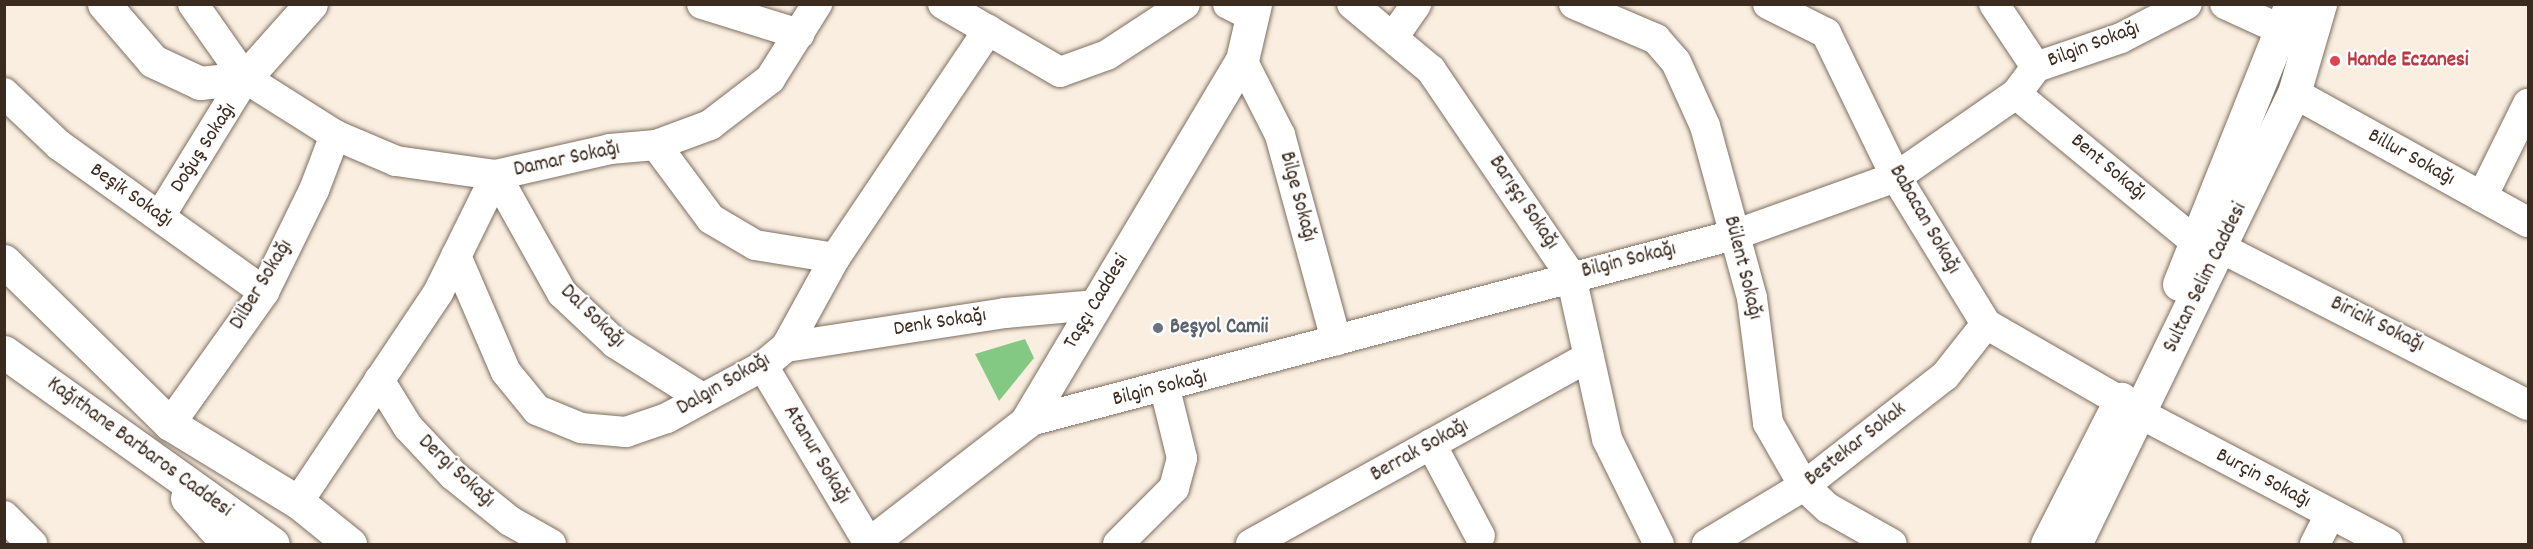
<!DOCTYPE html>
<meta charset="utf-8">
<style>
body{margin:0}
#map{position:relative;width:2533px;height:549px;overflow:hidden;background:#f9eedf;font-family:Dekko,sans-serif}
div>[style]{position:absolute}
.green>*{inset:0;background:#83c983}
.roads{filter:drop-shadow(0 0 2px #7e6f62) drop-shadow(0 0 2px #7e6f62)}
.minor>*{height:30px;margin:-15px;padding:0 15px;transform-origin:15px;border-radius:15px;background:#fff}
.tertiary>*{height:33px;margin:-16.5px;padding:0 16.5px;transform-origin:16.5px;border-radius:16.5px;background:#fff}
.secondary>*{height:33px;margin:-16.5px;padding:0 16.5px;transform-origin:16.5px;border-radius:16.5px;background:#fff}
.dots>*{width:16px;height:16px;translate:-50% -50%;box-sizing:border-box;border:3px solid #fff;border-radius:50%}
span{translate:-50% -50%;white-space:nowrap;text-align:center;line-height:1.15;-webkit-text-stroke:4.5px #fff;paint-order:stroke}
.street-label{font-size:21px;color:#3b2a1e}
.health-label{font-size:21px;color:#be3a42;font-weight:700}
.left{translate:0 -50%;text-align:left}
.worship-label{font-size:21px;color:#5b616d;font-weight:700}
.frame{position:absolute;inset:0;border:6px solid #3b2a1e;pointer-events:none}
</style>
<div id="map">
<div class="green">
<i style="clip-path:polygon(1025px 339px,1034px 358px,999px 401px,975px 354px)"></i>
</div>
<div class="roads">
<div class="minor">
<i style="left:193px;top:4px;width:90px;rotate:54.9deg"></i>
<i style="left:245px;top:78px;width:107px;rotate:32.3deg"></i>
<i style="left:335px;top:135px;width:66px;rotate:23.1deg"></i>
<i style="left:396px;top:161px;width:101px;rotate:8deg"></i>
<i style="left:496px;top:175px;width:117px;rotate:-12.8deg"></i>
<i style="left:610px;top:149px;width:46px;rotate:-5deg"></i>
<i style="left:656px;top:145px;width:58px;rotate:-20.3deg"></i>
<i style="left:710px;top:125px;width:76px;rotate:-37.5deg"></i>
<i style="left:770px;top:79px;width:89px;rotate:-57.9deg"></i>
<i style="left:702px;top:4px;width:102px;rotate:17.2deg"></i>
<i style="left:943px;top:4px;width:135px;rotate:30.2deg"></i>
<i style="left:1060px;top:72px;width:50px;rotate:-19.9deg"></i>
<i style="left:1107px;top:55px;width:93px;rotate:-33.2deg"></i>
<i style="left:1228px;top:4px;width:27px;rotate:27deg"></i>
<i style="left:1352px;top:4px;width:103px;rotate:39.9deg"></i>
<i style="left:1431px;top:70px;width:249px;rotate:55.8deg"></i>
<i style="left:1571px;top:276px;width:167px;rotate:77.5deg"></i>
<i style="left:1607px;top:439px;width:117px;rotate:63.7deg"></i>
<i style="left:1574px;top:4px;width:89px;rotate:23.1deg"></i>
<i style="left:1656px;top:39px;width:30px;rotate:49deg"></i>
<i style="left:1676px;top:62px;width:70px;rotate:65.6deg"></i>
<i style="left:1705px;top:126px;width:178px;rotate:74.7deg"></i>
<i style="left:1752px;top:298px;width:126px;rotate:82.7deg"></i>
<i style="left:1768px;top:423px;width:73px;rotate:60.3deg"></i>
<i style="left:1804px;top:486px;width:33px;rotate:43deg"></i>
<i style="left:1828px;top:508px;width:73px;rotate:29.4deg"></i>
<i style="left:1768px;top:4px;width:65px;rotate:26.6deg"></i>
<i style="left:1826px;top:33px;width:160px;rotate:64.1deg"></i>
<i style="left:1896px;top:177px;width:172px;rotate:58.5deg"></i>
<i style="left:1986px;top:324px;width:155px;rotate:29.9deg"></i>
<i style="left:1994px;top:4px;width:76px;rotate:56.3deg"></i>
<i style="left:2225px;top:4px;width:65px;rotate:24.6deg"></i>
<i style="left:1394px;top:36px;width:39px;rotate:-55deg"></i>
<i style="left:1242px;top:60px;width:84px;rotate:63.1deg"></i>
<i style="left:1280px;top:135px;width:213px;rotate:74.7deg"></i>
<i style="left:4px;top:93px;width:76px;rotate:43.4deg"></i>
<i style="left:59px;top:145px;width:252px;rotate:35.6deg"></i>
<i style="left:2294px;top:93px;width:267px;rotate:28.9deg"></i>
<i style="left:2016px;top:94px;width:237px;rotate:39.5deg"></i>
<i style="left:656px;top:145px;width:92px;rotate:53.4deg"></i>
<i style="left:711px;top:219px;width:51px;rotate:30.6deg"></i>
<i style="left:755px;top:245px;width:81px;rotate:9.2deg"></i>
<i style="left:496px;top:175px;width:135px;rotate:60.8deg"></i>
<i style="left:562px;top:293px;width:73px;rotate:43.3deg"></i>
<i style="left:615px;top:343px;width:103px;rotate:32.3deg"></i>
<i style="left:2482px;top:197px;width:104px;rotate:-63.7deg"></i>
<i style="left:160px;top:216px;width:162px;rotate:-58.4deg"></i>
<i style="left:2223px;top:249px;width:343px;rotate:27.1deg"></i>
<i style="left:456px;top:256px;width:126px;rotate:66.7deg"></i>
<i style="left:506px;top:372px;width:49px;rotate:50.8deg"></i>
<i style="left:537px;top:410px;width:48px;rotate:22.2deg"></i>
<i style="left:581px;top:428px;width:45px;rotate:5.1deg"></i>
<i style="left:626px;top:432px;width:43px;rotate:-18.9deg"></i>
<i style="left:667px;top:418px;width:109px;rotate:-28.4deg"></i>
<i style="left:763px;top:366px;width:30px;rotate:-40deg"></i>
<i style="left:786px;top:347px;width:102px;rotate:-61.2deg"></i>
<i style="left:835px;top:258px;width:275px;rotate:-56.1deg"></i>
<i style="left:786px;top:347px;width:222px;rotate:-8.8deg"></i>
<i style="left:1005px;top:313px;width:89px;rotate:-5.1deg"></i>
<i style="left:763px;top:366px;width:207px;rotate:59.2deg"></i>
<i style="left:379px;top:380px;width:55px;rotate:58.3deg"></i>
<i style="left:408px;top:427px;width:66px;rotate:46.8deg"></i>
<i style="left:453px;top:475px;width:73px;rotate:38.9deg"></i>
<i style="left:510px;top:521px;width:47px;rotate:29.3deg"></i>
<i style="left:2139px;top:413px;width:281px;rotate:27.7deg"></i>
<i style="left:1026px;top:422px;width:732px;rotate:-14.8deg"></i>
<i style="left:1734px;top:235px;width:172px;rotate:-19.7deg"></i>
<i style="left:1896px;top:177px;width:146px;rotate:-34.7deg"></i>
<i style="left:2016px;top:94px;width:34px;rotate:-53deg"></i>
<i style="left:2036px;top:67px;width:90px;rotate:-18.8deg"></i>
<i style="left:2121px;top:38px;width:74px;rotate:-27.3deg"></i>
<i style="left:170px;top:424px;width:162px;rotate:-54.5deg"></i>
<i style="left:264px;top:292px;width:114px;rotate:-63.9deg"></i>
<i style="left:314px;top:190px;width:59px;rotate:-69.1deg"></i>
<i style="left:1431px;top:444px;width:104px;rotate:62deg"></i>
<i style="left:298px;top:502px;width:252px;rotate:-56.2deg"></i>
<i style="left:438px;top:293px;width:131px;rotate:-63.8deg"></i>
<i style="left:4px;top:516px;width:40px;rotate:45deg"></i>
<i style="left:1118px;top:544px;width:79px;rotate:-45deg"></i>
<i style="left:1174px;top:488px;width:31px;rotate:-75deg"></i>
<i style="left:1182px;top:458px;width:71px;rotate:-103.8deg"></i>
<i style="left:1251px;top:544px;width:385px;rotate:-29deg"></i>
<i style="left:1707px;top:544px;width:113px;rotate:-30.9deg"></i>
<i style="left:1804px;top:486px;width:179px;rotate:-38deg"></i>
<i style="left:1945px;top:376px;width:66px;rotate:-51.7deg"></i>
<i style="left:2315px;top:544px;width:33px;rotate:-63deg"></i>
</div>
<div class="tertiary">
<i style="left:104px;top:4px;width:75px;rotate:49.3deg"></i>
<i style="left:153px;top:61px;width:52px;rotate:25.1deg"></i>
<i style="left:200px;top:83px;width:45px;rotate:-6.3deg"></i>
<i style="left:245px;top:78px;width:99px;rotate:-48.3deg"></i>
<i style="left:869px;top:544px;width:199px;rotate:-37.8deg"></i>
<i style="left:1026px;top:422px;width:422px;rotate:-59.2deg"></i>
<i style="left:1242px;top:60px;width:57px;rotate:-76.9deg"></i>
</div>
<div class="secondary">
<i style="left:4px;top:261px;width:233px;rotate:44.5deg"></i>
<i style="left:170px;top:424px;width:150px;rotate:31.4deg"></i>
<i style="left:298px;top:502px;width:67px;rotate:38.9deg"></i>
<i style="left:2179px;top:284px;width:302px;rotate:-68.2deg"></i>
<i style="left:4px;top:352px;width:330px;rotate:35.5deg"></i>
<i style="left:187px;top:498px;width:62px;rotate:48.3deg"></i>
<i style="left:2047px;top:544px;width:163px;rotate:-63deg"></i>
<i style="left:2075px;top:544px;width:501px;rotate:-64.1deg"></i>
<i style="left:2294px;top:93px;width:93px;rotate:-73.7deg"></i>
</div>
</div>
<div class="dots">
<i style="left:2335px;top:61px;background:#e0444e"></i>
<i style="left:1158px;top:328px;background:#6b7280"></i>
</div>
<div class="street-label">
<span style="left:2094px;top:45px;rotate:-21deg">Bilgin Sokağı</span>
<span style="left:204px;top:148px;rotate:-57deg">Doğuş Sokağı</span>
<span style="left:2411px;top:158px;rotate:29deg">Billur Sokağı</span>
<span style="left:567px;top:160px;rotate:-12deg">Damar Sokağı</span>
<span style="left:2108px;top:168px;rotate:40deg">Bent Sokağı</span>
<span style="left:131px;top:196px;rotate:35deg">Beşik Sokağı</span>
<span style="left:1297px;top:197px;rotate:75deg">Bilge Sokağı</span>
<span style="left:1523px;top:203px;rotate:56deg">Barışçı Sokağı</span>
<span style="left:1924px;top:220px;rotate:60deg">Babacan Sokağı</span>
<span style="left:1629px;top:261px;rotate:-14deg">Bilgin Sokağı</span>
<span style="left:1742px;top:268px;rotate:76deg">Bülent Sokağı</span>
<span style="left:2206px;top:278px;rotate:-64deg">Sultan Selim Caddesi</span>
<span style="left:262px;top:285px;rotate:-59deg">Dilber Sokağı</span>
<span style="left:1097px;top:302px;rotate:-59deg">Taşçı Caddesi</span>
<span style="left:592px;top:317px;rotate:44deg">Dal Sokağı</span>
<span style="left:940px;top:323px;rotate:-9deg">Denk Sokağı</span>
<span style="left:2377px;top:325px;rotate:26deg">Biricik Sokağı</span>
<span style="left:724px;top:385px;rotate:-30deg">Dalgın Sokağı</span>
<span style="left:1160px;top:389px;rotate:-14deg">Bilgin Sokağı</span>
<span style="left:1856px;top:445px;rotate:-38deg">Bestekar Sokak</span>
<span style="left:139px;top:448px;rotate:36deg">Kağıthane Barbaros Caddesi</span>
<span style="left:1420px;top:451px;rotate:-29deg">Berrak Sokağı</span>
<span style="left:816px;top:455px;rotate:59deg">Atanur Sokağı</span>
<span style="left:456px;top:472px;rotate:43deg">Dergi Sokağı</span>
<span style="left:2263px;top:479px;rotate:28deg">Burçin Sokağı</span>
</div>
<div class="health-label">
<span class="left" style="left:2347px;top:61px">Hande Eczanesi</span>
</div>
<div class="worship-label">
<span class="left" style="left:1170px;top:328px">Beşyol Camii</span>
</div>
<div class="frame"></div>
</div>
